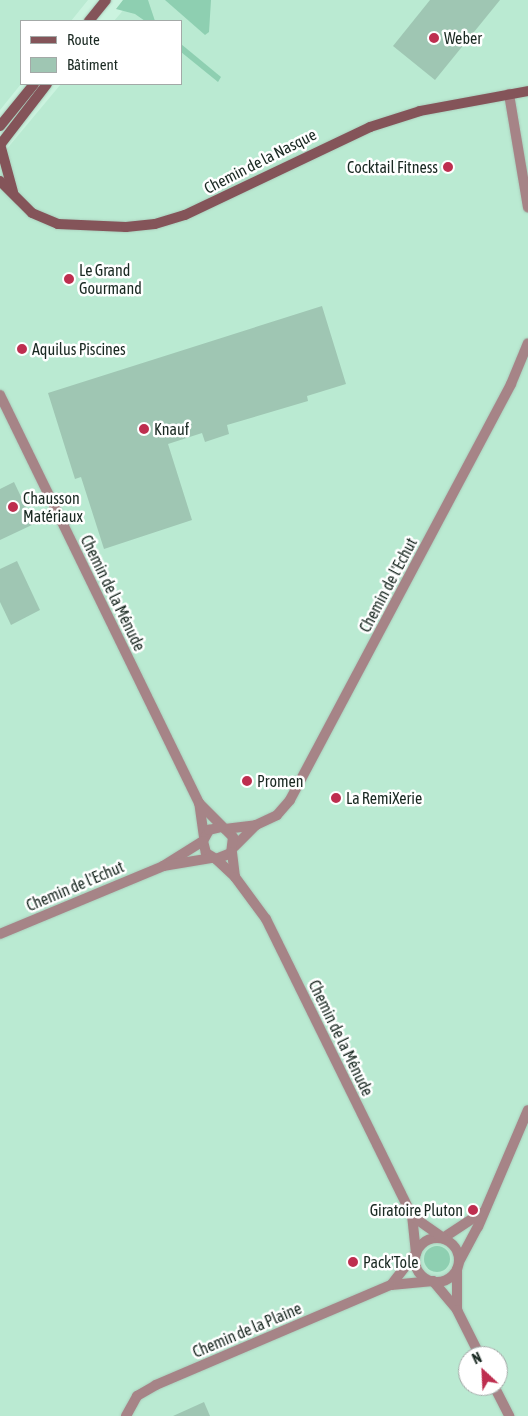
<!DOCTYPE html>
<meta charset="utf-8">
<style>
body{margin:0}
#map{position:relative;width:528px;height:1416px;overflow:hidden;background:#cbf3df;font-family:"Asap Condensed",sans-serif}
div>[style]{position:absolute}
.built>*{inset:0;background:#baead2}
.green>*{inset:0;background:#8ecfb1}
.round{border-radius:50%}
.building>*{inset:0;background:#9fc6b3}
.roads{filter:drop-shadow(0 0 1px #abcfbd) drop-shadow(0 0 1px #abcfbd)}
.street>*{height:10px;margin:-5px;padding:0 5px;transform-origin:5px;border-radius:5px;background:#a68487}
.street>.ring{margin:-5px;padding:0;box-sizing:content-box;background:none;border:10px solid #a68487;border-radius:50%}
.secondary>*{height:10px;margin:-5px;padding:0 5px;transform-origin:5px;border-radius:5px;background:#845459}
.dots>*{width:14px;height:14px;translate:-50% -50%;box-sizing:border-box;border:2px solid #fff;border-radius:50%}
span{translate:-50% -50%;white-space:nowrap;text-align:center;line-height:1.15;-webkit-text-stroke:5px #fff;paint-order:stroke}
.poi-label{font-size:16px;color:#1a2922}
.left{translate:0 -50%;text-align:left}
.right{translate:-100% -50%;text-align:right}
.street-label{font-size:16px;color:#1a2922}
.legend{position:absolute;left:20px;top:20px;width:162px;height:65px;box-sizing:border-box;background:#fff;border:1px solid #a3a9a7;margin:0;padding:6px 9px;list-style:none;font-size:15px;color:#1a2922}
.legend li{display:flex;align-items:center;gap:10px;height:25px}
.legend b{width:25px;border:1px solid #a3a9a7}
.north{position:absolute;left:458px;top:1346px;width:50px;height:50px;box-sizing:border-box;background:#fff;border:1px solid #a3a9a7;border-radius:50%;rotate:335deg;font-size:14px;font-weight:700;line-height:20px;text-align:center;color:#1a2922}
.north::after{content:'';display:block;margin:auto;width:18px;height:22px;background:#be2e4f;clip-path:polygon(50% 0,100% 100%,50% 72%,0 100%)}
</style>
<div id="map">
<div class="built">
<i style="clip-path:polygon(0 0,88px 0,71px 21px,21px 21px,21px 84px,0 110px)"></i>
<i style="clip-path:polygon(evenodd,132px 0,528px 0,528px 1416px,0 1416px,0 157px,61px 84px,181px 84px,181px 21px,114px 21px,132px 0,468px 1356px,498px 1356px,498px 1386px,468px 1386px,468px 1356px)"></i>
</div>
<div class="green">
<i style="clip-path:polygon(123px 0,148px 0,155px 21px,145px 21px,135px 14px,116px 9px)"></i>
<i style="clip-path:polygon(165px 0,211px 0,209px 32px,205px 35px)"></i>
<i style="clip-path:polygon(181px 44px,221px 77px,218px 82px,181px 52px)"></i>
<i class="round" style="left:424px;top:1246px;width:26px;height:26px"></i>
</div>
<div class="building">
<i style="clip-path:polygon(430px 0,500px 0,435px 80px,393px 46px)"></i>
<i style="clip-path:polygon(322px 306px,346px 384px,307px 396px,308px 401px,227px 425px,229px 434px,205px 442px,202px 433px,168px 444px,192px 520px,104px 549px,81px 477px,75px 479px,48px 393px)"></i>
<i style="clip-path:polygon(14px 482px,34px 524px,0 540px,0 489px)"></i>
<i style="clip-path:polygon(17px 561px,40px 610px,11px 625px,0 602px,0 569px)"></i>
<i style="clip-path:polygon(204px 1402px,210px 1416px,173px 1416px)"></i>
</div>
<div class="roads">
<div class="street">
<i style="left:509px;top:94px;width:115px;rotate:80.5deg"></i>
<i style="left:0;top:395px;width:454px;rotate:64deg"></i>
<i style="left:256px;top:825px;width:23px;rotate:-25deg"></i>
<i style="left:277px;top:815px;width:20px;rotate:-49deg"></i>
<i style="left:290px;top:800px;width:471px;rotate:-62deg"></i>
<i style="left:511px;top:384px;width:44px;rotate:-67.5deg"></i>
<i style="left:225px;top:829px;width:31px;rotate:-7deg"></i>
<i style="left:256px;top:825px;width:31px;rotate:135deg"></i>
<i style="left:204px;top:837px;width:34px;rotate:-98deg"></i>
<i style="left:199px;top:803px;width:48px;rotate:45deg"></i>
<i style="left:233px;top:837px;width:16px;rotate:97deg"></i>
<i style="left:231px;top:853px;width:16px;rotate:158deg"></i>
<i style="left:216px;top:859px;width:12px;rotate:-149deg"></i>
<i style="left:206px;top:853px;width:12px;rotate:-104deg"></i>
<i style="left:203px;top:841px;width:13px;rotate:-61deg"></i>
<i style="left:209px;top:830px;width:12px;rotate:-14deg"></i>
<i style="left:203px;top:841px;width:47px;rotate:148deg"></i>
<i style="left:163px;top:866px;width:50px;rotate:-9.3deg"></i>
<i style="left:216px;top:859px;width:26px;rotate:43deg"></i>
<i style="left:235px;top:877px;width:25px;rotate:-97deg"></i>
<i style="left:235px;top:877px;width:52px;rotate:53.6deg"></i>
<i style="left:266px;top:919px;width:331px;rotate:63.8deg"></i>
<i style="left:0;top:934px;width:177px;rotate:-22.6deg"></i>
<i style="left:443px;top:1238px;width:45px;rotate:-33.3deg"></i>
<i class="ring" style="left:415px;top:1238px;width:34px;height:34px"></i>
<i style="left:459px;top:1262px;width:40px;rotate:-62deg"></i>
<i style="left:478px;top:1227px;width:127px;rotate:-66.9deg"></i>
<i style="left:457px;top:1269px;width:40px;rotate:90deg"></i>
<i style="left:433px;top:1281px;width:42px;rotate:174.6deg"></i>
<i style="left:391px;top:1285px;width:41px;rotate:-52deg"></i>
<i style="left:416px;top:1253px;width:37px;rotate:-96deg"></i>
<i style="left:412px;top:1216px;width:38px;rotate:35deg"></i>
<i style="left:433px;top:1281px;width:38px;rotate:50deg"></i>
<i style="left:457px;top:1310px;width:51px;rotate:63.4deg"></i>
<i style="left:494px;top:1386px;width:34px;rotate:63deg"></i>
<i style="left:126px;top:1416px;width:23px;rotate:-61deg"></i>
<i style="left:137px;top:1396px;width:22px;rotate:-30deg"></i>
<i style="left:156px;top:1385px;width:255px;rotate:-23.1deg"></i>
</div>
<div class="secondary">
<i style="left:89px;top:21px;width:27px;rotate:-51deg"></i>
<i style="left:0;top:126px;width:54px;rotate:-51deg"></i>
<i style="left:0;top:144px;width:50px;rotate:74.8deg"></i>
<i style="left:0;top:145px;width:77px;rotate:-52.4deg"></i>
<i style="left:0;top:181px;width:45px;rotate:45deg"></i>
<i style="left:32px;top:213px;width:28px;rotate:23deg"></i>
<i style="left:58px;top:224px;width:68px;rotate:2.5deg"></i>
<i style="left:126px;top:227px;width:29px;rotate:-6deg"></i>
<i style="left:155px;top:224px;width:31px;rotate:-17deg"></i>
<i style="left:185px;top:215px;width:205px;rotate:-25.4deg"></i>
<i style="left:370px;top:127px;width:52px;rotate:-17.7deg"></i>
<i style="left:420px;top:111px;width:110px;rotate:-10.5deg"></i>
</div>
</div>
<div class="dots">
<i style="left:434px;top:38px;background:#be2e4f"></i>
<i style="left:448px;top:167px;background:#be2e4f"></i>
<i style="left:69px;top:279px;background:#be2e4f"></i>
<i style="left:22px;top:349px;background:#be2e4f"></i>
<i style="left:144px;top:429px;background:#be2e4f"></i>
<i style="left:13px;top:507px;background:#be2e4f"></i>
<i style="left:247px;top:781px;background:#be2e4f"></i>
<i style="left:336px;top:798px;background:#be2e4f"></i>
<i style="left:473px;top:1210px;background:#be2e4f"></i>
<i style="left:353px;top:1262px;background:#be2e4f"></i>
</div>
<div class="poi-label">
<span class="left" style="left:444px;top:38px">Weber</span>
<span class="right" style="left:438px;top:167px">Cocktail Fitness</span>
<span class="left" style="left:79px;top:279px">Le Grand<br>Gourmand</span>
<span class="left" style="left:32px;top:349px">Aquilus Piscines</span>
<span class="left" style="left:154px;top:429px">Knauf</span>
<span class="left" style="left:23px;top:507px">Chausson<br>Matériaux</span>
<span class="left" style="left:257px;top:781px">Promen</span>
<span class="left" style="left:346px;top:798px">La RemiXerie</span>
<span class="right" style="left:463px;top:1210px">Giratoire Pluton</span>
<span class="left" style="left:363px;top:1262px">Pack'Tole</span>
</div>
<div class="street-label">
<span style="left:260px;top:161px;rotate:-27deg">Chemin de la Nasque</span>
<span style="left:388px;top:585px;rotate:-62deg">Chemin de l'Echut</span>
<span style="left:113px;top:593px;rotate:64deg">Chemin de la Ménude</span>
<span style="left:75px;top:886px;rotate:-23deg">Chemin de l'Echut</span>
<span style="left:341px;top:1038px;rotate:64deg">Chemin de la Ménude</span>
<span style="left:247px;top:1330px;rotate:-23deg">Chemin de la Plaine</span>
</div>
<ul class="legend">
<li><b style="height:6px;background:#845459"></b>Route</li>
<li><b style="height:14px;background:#9fc6b3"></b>Bâtiment</li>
</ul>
<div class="north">N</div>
</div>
